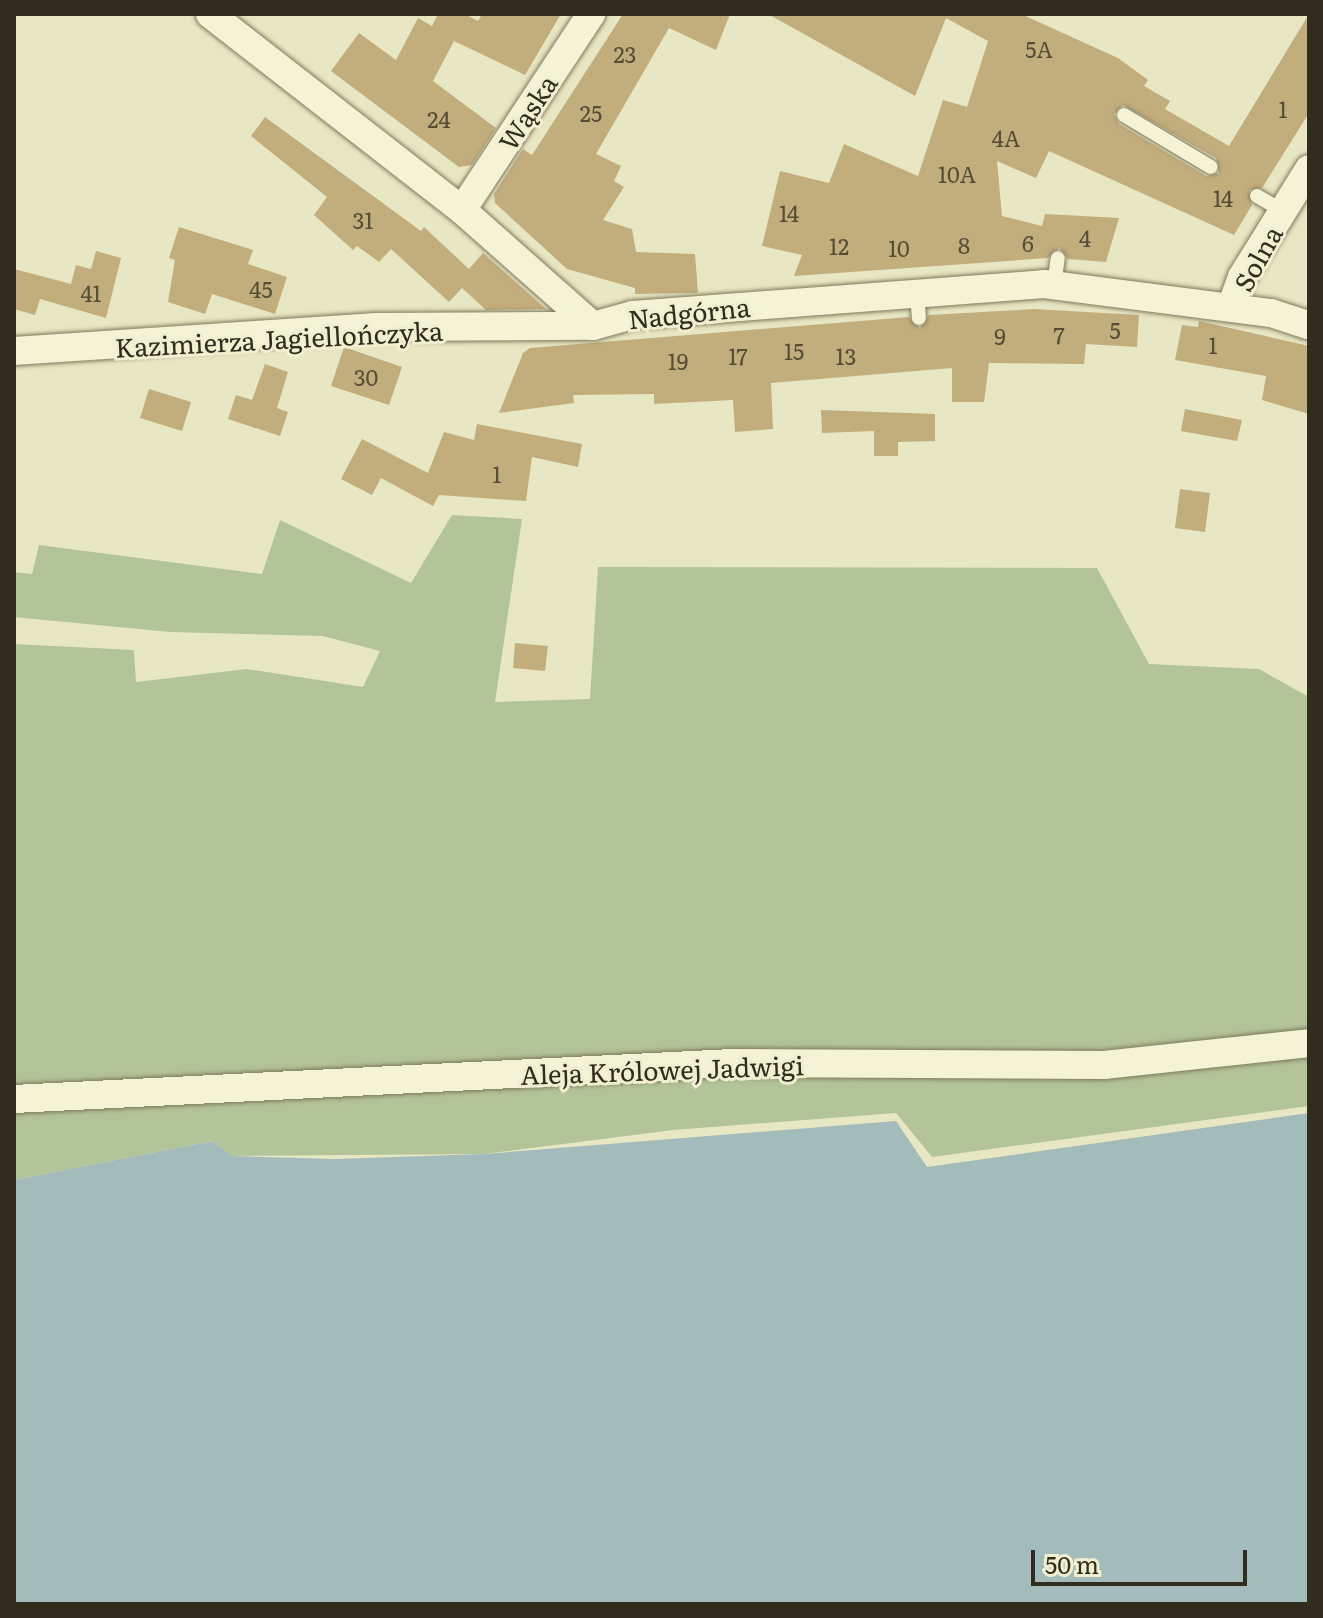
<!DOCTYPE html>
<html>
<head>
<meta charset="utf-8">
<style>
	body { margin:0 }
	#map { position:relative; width:1323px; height:1618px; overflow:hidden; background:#e8e7c3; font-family:Literata,serif }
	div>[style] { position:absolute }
	.green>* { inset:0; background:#b3c498 }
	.water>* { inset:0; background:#a4bbbb }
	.building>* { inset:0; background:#c2ad7d }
	.roads { filter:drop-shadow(0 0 2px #80795c) drop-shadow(0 0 2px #80795c) }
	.service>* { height:14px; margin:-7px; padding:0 7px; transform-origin:7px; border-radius:7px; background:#f4f3d5 }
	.minor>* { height:28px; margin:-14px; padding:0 14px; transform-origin:14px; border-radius:14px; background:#f4f3d5 }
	span { translate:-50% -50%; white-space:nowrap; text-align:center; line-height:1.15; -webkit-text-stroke:6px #f0f0d1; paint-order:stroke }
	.number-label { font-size:22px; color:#554d36 }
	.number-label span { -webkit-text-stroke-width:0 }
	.street-label { font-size:26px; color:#312d1e }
	.frame { position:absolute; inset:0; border:16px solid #312d1e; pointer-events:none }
	.scale { position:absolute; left:1031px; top:1550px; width:216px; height:36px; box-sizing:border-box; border:4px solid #312d1e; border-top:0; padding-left:10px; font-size:24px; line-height:28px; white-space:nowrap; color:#312d1e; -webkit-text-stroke:6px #f0f0d1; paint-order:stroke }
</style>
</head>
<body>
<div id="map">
	<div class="green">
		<div style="clip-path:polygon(452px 515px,522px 519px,495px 702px,590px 699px,598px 567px,1097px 568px,1149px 664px,1259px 669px,1309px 697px,1309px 1106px,932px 1157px,896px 1113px,673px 1130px,484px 1154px,232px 1156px,212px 1141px,14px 1180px,14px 644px,134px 650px,136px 682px,247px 669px,363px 687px,380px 651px,323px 636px,170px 632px,14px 617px,14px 572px,32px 574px,39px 545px,262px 574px,280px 520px,411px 583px)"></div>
	</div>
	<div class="water">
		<div style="clip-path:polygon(1309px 1113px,1309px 1604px,14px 1604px,14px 1180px,212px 1141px,232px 1156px,336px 1159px,484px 1154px,896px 1121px,927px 1167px)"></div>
	</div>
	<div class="building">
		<div style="clip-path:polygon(438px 14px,465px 14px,478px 21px,482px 14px,561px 14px,525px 75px,454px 41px,433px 81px,496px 128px,472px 165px,459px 167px,331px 71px,359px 33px,396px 60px,418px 18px,432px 26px)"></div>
		<div style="clip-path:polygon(623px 14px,730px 14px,716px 50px,669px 28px,596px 154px,621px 166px,614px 181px,624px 187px,603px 220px,632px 229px,636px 252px,695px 254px,698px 293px,635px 294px,635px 288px,567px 269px,495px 203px,494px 194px,523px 149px,532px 155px)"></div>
		<div style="clip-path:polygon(evenodd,768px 14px,1021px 14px,1118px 58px,1148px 80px,1144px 86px,1170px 101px,1165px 109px,1229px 146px,1309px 14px,1309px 113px,1262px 188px,1249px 190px,1252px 205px,1234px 235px,1049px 151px,1036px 178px,997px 161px,1002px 216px,1042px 226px,1045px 214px,1119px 218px,1106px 262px,1068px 259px,1059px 248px,1048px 258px,794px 276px,802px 255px,762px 246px,780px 171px,829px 183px,844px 144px,918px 176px,943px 100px,967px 107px,988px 41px,946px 18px,915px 96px,768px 14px,1123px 105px,1216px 158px,1219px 173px,1206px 176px,1119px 124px,1114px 114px,1123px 105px)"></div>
		<div style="clip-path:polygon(265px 117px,421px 231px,424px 227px,469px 269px,483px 253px,546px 309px,486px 310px,462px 288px,449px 302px,391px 249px,379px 262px,357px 246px,353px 250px,314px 215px,327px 197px,251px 136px)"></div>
		<div style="clip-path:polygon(179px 227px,253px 250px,248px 264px,287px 277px,275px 314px,212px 294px,205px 314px,168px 302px,175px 260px,169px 258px)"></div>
		<div style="clip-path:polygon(96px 251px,121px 258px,106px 318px,40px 299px,35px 315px,14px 309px,14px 269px,71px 284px,76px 265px,91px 269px)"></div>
		<div style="clip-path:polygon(1034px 309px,1139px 315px,1137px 347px,1086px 344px,1084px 364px,989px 363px,984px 402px,952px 402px,952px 368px,771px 383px,773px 429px,735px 432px,733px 400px,654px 404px,654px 394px,573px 395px,574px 403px,499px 413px,523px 353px,530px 348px,909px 317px,920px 328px,929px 315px)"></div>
		<div style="clip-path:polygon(1199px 321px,1309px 346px,1309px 414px,1262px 400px,1266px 376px,1175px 360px,1182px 325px,1198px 327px)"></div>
		<div style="clip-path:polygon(344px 347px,402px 367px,389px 405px,331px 386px)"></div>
		<div style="clip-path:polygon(265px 364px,288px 372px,277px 408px,288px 412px,280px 436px,228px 419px,236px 395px,252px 400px)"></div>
		<div style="clip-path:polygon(149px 389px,191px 402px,182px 431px,140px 418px)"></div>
		<div style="clip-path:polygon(1185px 409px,1242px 420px,1237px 441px,1181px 431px)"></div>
		<div style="clip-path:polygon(821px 410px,935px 414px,935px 441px,898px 442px,898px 456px,874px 456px,874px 431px,822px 433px)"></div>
		<div style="clip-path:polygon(477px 424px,582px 444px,578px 467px,532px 457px,526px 501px,439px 495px,433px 506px,381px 478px,372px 495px,341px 479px,362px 439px,428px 473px,444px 432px,474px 440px)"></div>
		<div style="clip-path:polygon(1180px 489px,1210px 493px,1205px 532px,1175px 528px)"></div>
		<div style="clip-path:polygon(515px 643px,548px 646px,545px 671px,513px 668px)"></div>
	</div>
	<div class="roads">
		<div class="service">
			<div style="left:1124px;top:115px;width:101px;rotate:30.9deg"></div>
			<div style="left:1257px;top:196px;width:30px;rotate:30deg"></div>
			<div style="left:1054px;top:285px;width:27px;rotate:-82deg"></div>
			<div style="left:917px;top:291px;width:27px;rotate:86deg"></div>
		</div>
		<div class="minor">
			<div style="left:210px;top:14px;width:319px;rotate:37.9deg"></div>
			<div style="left:462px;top:210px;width:175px;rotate:41.5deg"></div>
			<div style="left:462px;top:210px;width:235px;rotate:-56.6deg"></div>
			<div style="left:1231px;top:307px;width:32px;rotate:-70deg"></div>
			<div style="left:1242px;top:277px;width:127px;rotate:-58.2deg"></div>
			<div style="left:14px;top:351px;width:363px;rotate:-3.8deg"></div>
			<div style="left:376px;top:327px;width:217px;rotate:-0.3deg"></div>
			<div style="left:593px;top:326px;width:41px;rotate:-15.4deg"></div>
			<div style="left:633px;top:315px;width:412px;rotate:-4.3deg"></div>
			<div style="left:1044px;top:284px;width:229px;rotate:7.3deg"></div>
			<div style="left:1271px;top:313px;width:40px;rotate:18deg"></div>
			<div style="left:14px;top:1099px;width:719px;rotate:-2.87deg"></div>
			<div style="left:732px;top:1063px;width:372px;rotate:0.3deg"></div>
			<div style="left:1104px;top:1065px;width:206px;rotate:-6.1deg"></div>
		</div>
	</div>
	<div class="number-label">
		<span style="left:1039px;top:49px">5A</span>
		<span style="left:625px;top:54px">23</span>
		<span style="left:1283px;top:109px">1</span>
		<span style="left:591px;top:113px">25</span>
		<span style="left:439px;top:119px">24</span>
		<span style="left:1006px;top:138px">4A</span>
		<span style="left:957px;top:174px">10A</span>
		<span style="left:1223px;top:198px">14</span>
		<span style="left:789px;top:213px">14</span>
		<span style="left:363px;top:220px">31</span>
		<span style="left:1085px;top:238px">4</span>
		<span style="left:1028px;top:243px">6</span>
		<span style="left:964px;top:245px">8</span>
		<span style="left:839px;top:246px">12</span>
		<span style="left:899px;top:248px">10</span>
		<span style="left:261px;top:289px">45</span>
		<span style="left:91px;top:293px">41</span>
		<span style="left:1115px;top:330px">5</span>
		<span style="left:1059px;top:335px">7</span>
		<span style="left:1000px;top:336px">9</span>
		<span style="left:1213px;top:345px">1</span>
		<span style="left:794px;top:351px">15</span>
		<span style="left:738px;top:356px">17</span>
		<span style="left:846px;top:356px">13</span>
		<span style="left:678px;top:361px">19</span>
		<span style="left:366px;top:377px">30</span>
		<span style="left:497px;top:474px">1</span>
	</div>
	<div class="street-label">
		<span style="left:527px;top:112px;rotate:-57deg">Wąska</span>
		<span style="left:1257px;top:258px;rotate:-61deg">Solna</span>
		<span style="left:689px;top:312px;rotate:-6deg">Nadgórna</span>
		<span style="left:279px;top:338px;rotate:-3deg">Kazimierza Jagiellończyka</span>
		<span style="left:662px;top:1069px;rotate:-2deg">Aleja Królowej Jadwigi</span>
	</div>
	<div class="frame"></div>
	<div class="scale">50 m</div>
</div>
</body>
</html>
